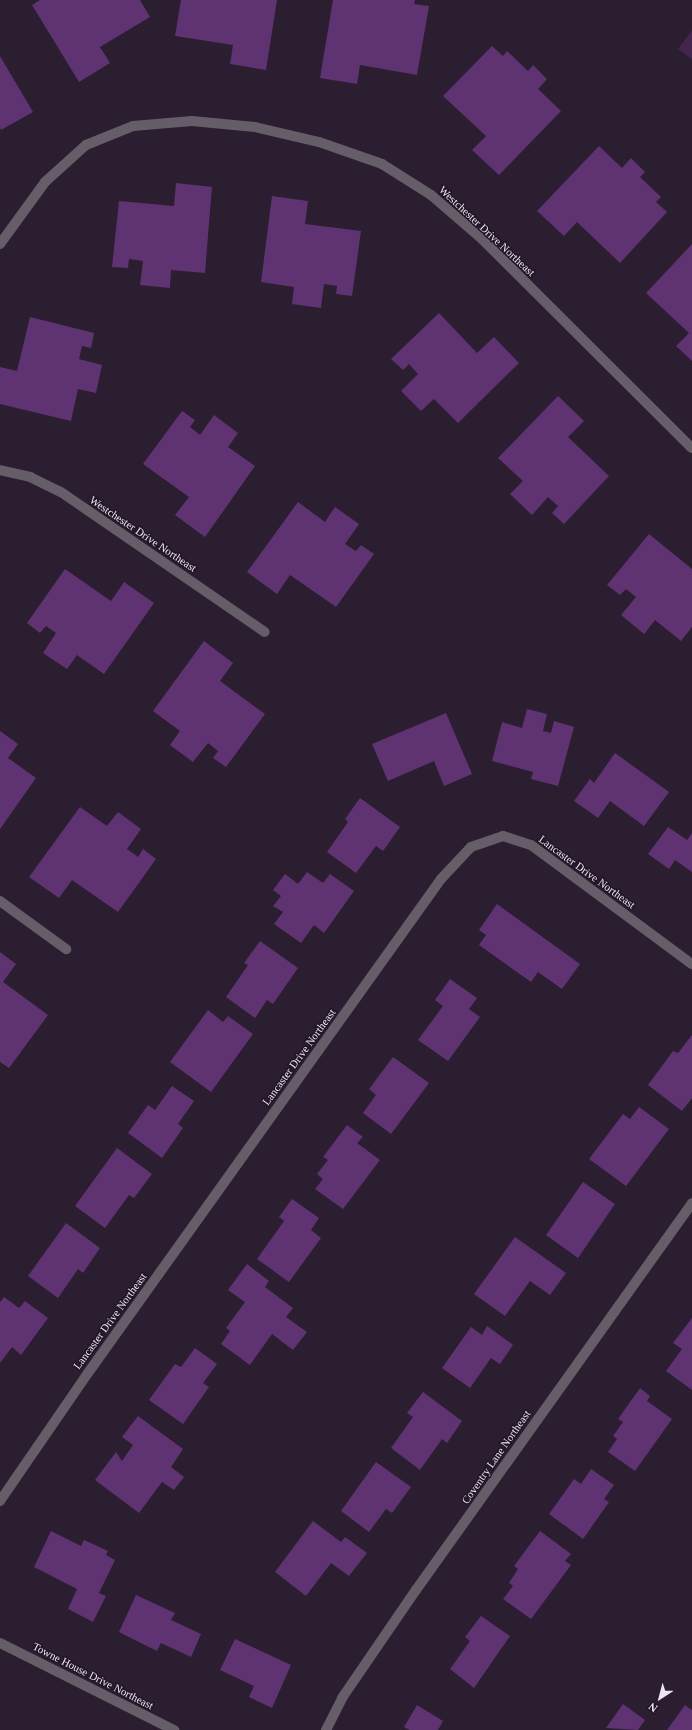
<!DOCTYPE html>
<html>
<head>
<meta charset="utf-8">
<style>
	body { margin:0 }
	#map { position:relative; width:692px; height:1730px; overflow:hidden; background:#2a1e30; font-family:Georgia,serif }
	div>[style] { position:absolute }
	.green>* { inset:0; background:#42264e }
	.building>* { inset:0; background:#5f3372 }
	.minor>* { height:10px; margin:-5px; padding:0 5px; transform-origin:5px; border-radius:5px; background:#655e68 }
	span { translate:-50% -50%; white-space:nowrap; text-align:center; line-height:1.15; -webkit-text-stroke:3px #211526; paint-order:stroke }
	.street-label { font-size:11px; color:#ede5f1 }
	.north { position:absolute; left:640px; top:1678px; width:40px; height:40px; -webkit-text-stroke:3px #211526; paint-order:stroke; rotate:216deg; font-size:11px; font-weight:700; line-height:16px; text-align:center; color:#ede5f1 }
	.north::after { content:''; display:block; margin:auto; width:14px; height:18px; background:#ede5f1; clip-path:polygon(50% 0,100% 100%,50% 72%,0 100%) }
</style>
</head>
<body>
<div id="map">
	<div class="green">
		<div style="clip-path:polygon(692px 30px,692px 59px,678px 49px)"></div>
	</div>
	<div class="building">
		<div style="clip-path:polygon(40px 0,140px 0,150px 17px,100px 47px,110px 63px,79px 82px,32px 5px)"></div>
		<div style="clip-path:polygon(181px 0,277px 0,266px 70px,230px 64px,233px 45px,175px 36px)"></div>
		<div style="clip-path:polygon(333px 0,415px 0,414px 4px,429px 6px,417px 75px,360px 65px,357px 84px,320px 78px)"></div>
		<div style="clip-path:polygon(492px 46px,503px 56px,507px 51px,528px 71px,533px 65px,547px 79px,538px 89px,561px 111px,499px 175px,472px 150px,486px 136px,443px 96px)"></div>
		<div style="clip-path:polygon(0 56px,33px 112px,1px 130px,0 128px)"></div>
		<div style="clip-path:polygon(599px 146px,622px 168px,631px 158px,645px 172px,640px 177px,661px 197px,656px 202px,667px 212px,620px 263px,577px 222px,564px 236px,537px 211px)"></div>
		<div style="clip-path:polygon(176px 183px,212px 187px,205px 273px,171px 270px,170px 288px,140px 285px,143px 261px,129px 259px,128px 268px,112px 267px,119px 201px,174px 206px)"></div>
		<div style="clip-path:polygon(272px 196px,308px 201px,305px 224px,361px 231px,352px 296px,336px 294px,337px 286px,324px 284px,321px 308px,292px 304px,294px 287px,261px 282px)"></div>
		<div style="clip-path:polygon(692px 244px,692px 361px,676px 346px,689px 333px,646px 293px)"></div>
		<div style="clip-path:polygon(439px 313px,477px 353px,494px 337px,519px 363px,458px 423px,434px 399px,421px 411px,401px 391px,418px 374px,409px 364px,403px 370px,391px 359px)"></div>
		<div style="clip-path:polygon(30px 317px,94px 333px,91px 348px,82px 346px,79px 359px,102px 365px,96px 393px,78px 389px,71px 421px,0 404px,0 367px,17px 371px)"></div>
		<div style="clip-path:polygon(558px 396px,584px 421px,568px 437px,609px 476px,564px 524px,552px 513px,558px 506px,548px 497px,532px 515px,510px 494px,523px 481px,498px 458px)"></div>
		<div style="clip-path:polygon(182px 411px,195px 420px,190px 427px,200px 435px,214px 415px,238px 433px,228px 447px,255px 466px,205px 537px,175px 515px,189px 497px,143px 464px)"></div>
		<div style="clip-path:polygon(298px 502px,325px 522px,335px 507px,359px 524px,345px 544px,356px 551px,361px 545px,374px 554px,336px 607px,290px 575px,277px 594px,247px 572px)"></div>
		<div style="clip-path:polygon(649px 534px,692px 569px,692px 627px,681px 641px,655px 620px,644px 634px,621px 615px,636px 597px,626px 589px,620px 595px,607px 585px)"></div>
		<div style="clip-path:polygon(65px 569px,111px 601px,124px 582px,154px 603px,104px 674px,77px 655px,67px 669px,43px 653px,56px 633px,46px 626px,40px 633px,27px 623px)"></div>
		<div style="clip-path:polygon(204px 641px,233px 663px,220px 681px,265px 714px,226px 767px,213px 758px,218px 751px,208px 743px,193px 762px,170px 745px,180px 731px,153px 711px)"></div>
		<div style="clip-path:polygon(527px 709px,547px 714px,543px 731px,551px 733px,554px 721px,574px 727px,558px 786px,531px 779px,533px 772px,492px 761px,502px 722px,522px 728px)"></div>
		<div style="clip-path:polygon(446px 713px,472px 774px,444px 786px,434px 761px,388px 781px,372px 744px)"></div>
		<div style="clip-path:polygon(0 731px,18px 744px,8px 758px,36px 778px,0 829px)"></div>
		<div style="clip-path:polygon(615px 753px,669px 792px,644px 826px,610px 801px,598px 818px,574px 801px,590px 779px,594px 783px)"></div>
		<div style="clip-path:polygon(360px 798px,400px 827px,383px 851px,376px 846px,356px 873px,327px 852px,348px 822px,345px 819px)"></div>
		<div style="clip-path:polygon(80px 807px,107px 826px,118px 812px,141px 829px,127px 849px,138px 857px,143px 849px,156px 859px,118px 912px,72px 880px,59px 898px,29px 877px)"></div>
		<div style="clip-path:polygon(668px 827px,687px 840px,692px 833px,692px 872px,675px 860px,669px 869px,648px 854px)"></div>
		<div style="clip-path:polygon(307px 872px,323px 883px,330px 874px,354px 891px,324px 933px,314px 925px,301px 943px,274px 924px,283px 912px,273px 906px,281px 896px,273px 890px,285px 874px,298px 884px)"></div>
		<div style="clip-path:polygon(497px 904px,580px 964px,562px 989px,538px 972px,531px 982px,479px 945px,486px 935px,479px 930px)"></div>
		<div style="clip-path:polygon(260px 941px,298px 968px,273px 1004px,267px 1000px,255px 1018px,226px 997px,248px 965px,244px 963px)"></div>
		<div style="clip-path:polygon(0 952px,16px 964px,3px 982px,48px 1015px,9px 1068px,0 1062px)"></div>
		<div style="clip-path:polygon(450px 979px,477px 998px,469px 1009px,480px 1017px,448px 1061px,418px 1040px,443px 1006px,435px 1000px)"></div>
		<div style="clip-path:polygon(208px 1010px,223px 1022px,228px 1016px,253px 1034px,211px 1092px,170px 1062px)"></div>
		<div style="clip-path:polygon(692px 1035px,692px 1098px,682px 1111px,648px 1085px,673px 1051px,678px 1053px)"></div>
		<div style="clip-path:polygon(393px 1057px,429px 1083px,391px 1134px,363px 1113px,376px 1095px,369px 1089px)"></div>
		<div style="clip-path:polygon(172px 1086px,194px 1101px,178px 1124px,183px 1128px,162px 1158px,128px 1133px,148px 1105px,155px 1110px)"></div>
		<div style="clip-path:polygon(639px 1107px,669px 1129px,626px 1186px,589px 1159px,623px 1114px,630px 1119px)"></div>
		<div style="clip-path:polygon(347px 1125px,363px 1137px,357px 1143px,380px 1160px,343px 1209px,315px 1189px,323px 1179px,317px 1174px,328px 1160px,323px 1157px)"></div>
		<div style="clip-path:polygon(117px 1148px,152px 1174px,134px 1198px,129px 1195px,105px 1228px,75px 1206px)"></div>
		<div style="clip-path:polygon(583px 1182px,615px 1204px,578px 1258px,546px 1235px)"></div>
		<div style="clip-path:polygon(292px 1199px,319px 1218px,311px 1230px,321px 1238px,289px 1282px,257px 1259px,284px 1221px,279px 1217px)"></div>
		<div style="clip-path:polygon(66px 1223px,100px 1248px,83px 1273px,78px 1269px,58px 1298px,28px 1276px)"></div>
		<div style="clip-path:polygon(515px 1237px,566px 1273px,550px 1295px,530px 1281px,505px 1316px,474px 1294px)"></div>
		<div style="clip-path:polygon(247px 1264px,269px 1281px,265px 1287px,293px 1308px,286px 1317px,307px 1332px,293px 1350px,272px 1334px,250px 1365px,221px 1344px,230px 1331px,226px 1328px,245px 1302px,228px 1290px)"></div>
		<div style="clip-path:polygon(4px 1297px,19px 1308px,25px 1301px,48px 1318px,21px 1355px,12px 1347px,0 1363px,0 1302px)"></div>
		<div style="clip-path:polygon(692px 1318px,692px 1390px,666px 1371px,682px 1349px,673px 1343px)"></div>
		<div style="clip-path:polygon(487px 1326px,513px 1345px,500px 1364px,491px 1358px,470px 1388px,442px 1368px,471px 1327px,482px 1335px)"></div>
		<div style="clip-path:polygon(195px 1348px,217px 1364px,203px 1383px,209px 1387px,183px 1424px,149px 1400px,175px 1364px,181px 1367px)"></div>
		<div style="clip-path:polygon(640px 1388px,650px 1396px,647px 1401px,672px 1419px,635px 1471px,608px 1452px,617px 1439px,613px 1436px,623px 1422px,618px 1419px)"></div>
		<div style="clip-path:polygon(423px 1392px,462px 1421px,447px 1443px,442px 1439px,420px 1470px,391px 1448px,413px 1417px,407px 1413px)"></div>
		<div style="clip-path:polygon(138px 1416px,183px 1449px,171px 1467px,184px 1477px,174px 1490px,162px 1482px,139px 1513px,95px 1480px,116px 1452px,122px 1461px,133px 1445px,122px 1437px)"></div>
		<div style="clip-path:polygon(376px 1462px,411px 1487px,392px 1513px,386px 1509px,369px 1532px,341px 1511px)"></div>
		<div style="clip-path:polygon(591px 1469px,614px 1485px,604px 1499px,609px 1502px,583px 1539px,549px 1514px,574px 1479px,581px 1484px)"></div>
		<div style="clip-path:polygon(313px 1521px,341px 1542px,345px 1537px,367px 1553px,349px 1576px,331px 1563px,306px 1596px,275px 1572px)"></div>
		<div style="clip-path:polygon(51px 1531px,81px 1546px,84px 1540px,108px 1551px,106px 1555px,115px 1560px,99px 1593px,106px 1596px,93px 1622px,68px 1609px,77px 1589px,34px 1567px)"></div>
		<div style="clip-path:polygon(540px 1531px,571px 1554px,565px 1561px,571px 1565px,531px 1619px,503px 1599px,513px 1586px,509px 1583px,518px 1569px,514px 1566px)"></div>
		<div style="clip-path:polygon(136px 1595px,175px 1613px,171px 1620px,201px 1634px,191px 1657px,161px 1643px,157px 1651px,119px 1632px)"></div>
		<div style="clip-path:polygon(481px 1616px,510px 1636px,474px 1688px,450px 1669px,470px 1641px,465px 1637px)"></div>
		<div style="clip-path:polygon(235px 1639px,291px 1665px,272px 1708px,249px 1697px,254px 1686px,220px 1670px)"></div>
		<div style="clip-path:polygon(623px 1704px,645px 1720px,638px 1730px,606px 1728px)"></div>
		<div style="clip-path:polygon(417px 1705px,443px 1721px,438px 1730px,410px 1730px,404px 1727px)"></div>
		<div style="clip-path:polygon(685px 1705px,692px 1710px,692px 1730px,667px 1730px)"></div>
	</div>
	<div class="minor">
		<div style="left:0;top:244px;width:77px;rotate:-54deg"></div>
		<div style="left:45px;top:182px;width:55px;rotate:-42.1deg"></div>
		<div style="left:86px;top:145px;width:51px;rotate:-22deg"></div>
		<div style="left:133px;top:126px;width:59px;rotate:-4.8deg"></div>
		<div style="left:192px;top:121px;width:63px;rotate:5.4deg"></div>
		<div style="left:255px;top:127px;width:66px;rotate:13.2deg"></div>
		<div style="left:319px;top:142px;width:67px;rotate:19.2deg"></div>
		<div style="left:382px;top:164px;width:58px;rotate:32.3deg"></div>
		<div style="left:431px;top:195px;width:67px;rotate:40.8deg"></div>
		<div style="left:482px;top:239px;width:296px;rotate:44.9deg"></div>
		<div style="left:0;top:470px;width:31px;rotate:13deg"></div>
		<div style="left:30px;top:477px;width:34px;rotate:26deg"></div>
		<div style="left:61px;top:492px;width:247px;rotate:34.5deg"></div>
		<div style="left:0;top:901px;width:82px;rotate:36deg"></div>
		<div style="left:0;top:1501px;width:155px;rotate:-55.5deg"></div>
		<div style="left:88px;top:1373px;width:607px;rotate:-54.45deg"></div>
		<div style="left:441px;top:879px;width:44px;rotate:-46.8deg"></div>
		<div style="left:471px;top:847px;width:34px;rotate:-19deg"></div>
		<div style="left:503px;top:836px;width:29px;rotate:18deg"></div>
		<div style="left:531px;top:845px;width:200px;rotate:36.5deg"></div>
		<div style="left:0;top:1643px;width:195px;rotate:26.6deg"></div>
		<div style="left:326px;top:1730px;width:36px;rotate:-63deg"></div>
		<div style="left:342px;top:1698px;width:131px;rotate:-55.6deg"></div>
		<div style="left:416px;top:1590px;width:475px;rotate:-54.5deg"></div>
	</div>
	<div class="street-label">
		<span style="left:487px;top:231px;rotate:43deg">Westchester Drive Northeast</span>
		<span style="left:143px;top:534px;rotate:34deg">Westchester Drive Northeast</span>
		<span style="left:587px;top:872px;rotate:36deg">Lancaster Drive Northeast</span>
		<span style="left:299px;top:1057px;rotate:-54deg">Lancaster Drive Northeast</span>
		<span style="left:110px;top:1321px;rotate:-54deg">Lancaster Drive Northeast</span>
		<span style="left:496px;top:1457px;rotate:-55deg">Coventry Lane Northeast</span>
		<span style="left:93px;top:1676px;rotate:27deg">Towne House Drive Northeast</span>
	</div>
	<div class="north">N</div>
</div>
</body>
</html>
